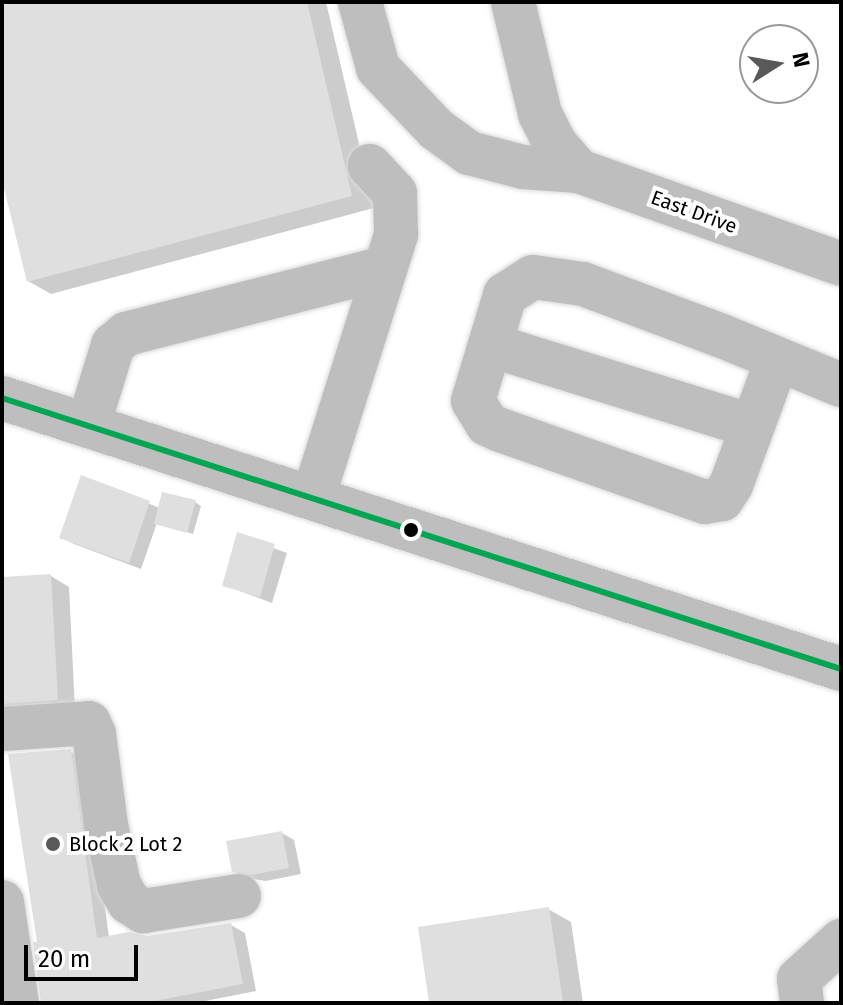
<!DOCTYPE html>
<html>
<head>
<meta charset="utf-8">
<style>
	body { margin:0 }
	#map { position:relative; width:843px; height:1005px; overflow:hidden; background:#fff; font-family:"Fira Sans",sans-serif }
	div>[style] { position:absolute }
	.shadow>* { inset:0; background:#0003 }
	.building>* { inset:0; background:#dfdfdf }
	.roads { filter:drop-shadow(0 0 2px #dbdbdb) drop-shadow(0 0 2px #dbdbdb) }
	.minor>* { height:44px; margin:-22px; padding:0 22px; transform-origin:22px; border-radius:22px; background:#bebebe }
	.major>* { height:44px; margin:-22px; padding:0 22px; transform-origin:22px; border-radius:22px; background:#bebebe }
	.bus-1>* { height:6px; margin:-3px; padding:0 3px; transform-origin:3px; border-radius:3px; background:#00a651 }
	.dots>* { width:22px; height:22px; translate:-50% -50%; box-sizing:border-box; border:4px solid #fff; border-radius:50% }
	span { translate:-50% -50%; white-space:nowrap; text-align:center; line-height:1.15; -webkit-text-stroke:8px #fff; paint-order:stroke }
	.street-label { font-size:20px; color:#000 }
	.poi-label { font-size:20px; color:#000 }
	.left { translate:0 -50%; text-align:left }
	.frame { position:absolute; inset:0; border:4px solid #000; pointer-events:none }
	.north { position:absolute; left:739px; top:24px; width:80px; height:80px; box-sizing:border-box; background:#fff; border:2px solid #999; border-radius:50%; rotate:79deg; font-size:22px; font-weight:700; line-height:32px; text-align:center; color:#000 }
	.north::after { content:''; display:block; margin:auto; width:28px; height:36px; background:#595959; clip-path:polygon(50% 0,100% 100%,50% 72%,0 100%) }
	.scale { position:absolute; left:24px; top:945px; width:114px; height:36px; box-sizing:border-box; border:4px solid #000; border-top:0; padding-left:10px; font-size:24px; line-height:28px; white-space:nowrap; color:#000; -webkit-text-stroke:6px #fff; paint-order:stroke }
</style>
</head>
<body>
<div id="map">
	<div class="shadow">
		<div style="clip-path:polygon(2px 2px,326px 2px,374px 208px,51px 294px,28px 281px,2px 172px)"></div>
		<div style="clip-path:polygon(83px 478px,160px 508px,195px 502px,201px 506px,193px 534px,157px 523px,141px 569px,74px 544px,62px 537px)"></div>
		<div style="clip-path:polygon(239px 535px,287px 553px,272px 603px,224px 585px)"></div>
		<div style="clip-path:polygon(51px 576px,69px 587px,75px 710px,15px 713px,2px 706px,2px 579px)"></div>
		<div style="clip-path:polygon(70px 751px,85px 760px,109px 937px,147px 938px,231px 925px,245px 933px,256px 991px,195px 1003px,44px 1003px,39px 943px)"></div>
		<div style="clip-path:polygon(282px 833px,294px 840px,301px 874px,266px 881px,246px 878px,233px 871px)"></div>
		<div style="clip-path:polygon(548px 909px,571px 922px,583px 1003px,431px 1003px)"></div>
	</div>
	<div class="building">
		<div style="clip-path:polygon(2px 2px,307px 2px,352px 196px,27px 282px,2px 180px)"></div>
		<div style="clip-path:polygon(81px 475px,150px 501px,129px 563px,59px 538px)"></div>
		<div style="clip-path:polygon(162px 492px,196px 500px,187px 533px,154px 524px)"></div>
		<div style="clip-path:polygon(237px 532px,275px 544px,260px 597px,222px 586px)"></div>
		<div style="clip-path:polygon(51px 574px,58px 700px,2px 704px,2px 577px)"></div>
		<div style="clip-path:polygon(71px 749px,97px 938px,129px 932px,147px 936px,231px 923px,243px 984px,144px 1003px,41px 1003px,33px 942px,37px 942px,8px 754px)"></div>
		<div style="clip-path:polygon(282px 831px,289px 868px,252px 875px,232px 872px,226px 841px)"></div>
		<div style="clip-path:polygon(549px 907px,563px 1003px,429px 1003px,418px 927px)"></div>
	</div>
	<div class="roads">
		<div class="minor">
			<div style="left:360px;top:2px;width:68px;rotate:74.7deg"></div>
			<div style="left:378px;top:68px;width:84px;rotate:46.4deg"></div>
			<div style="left:436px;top:129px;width:41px;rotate:36deg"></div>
			<div style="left:469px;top:153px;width:56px;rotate:14.5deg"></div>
			<div style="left:523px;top:167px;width:56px;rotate:4.1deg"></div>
			<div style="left:513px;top:2px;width:115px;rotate:76.4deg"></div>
			<div style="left:540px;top:114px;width:35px;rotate:63deg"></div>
			<div style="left:556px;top:145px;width:35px;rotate:49deg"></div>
			<div style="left:579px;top:171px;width:278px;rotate:19.5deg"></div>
			<div style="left:490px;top:345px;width:274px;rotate:17.2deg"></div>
			<div style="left:777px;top:360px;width:133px;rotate:110.2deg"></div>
			<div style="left:731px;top:485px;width:17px;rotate:123deg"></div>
			<div style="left:722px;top:499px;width:17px;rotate:170deg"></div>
			<div style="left:705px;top:502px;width:217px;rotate:-160.6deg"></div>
			<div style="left:500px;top:430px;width:14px;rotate:-155deg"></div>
			<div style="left:487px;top:424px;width:27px;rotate:-121deg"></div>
			<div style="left:473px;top:401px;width:111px;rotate:-73.2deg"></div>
			<div style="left:505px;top:295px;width:33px;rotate:-33deg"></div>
			<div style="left:533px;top:277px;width:50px;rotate:8deg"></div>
			<div style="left:583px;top:284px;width:148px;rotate:20.5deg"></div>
			<div style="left:722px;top:336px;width:129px;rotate:22.4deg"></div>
			<div style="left:88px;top:426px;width:85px;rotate:-72.8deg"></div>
			<div style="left:113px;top:345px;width:17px;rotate:-40deg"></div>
			<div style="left:126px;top:334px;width:267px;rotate:-14.3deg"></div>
			<div style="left:313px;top:498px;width:277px;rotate:-72.5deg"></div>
			<div style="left:396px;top:234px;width:41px;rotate:-91.4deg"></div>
			<div style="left:395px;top:193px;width:37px;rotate:-133deg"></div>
			<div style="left:2px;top:729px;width:87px;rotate:-3.9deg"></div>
			<div style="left:89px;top:723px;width:12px;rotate:66deg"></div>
			<div style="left:94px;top:734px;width:92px;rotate:82.5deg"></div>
			<div style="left:106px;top:825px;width:61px;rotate:77.8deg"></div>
			<div style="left:119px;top:885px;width:20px;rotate:60deg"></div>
			<div style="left:129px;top:902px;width:17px;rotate:33deg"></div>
			<div style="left:143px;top:911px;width:97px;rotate:-8.9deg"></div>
			<div style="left:2px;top:902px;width:102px;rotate:81.6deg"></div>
			<div style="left:802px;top:1003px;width:24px;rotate:-97deg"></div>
			<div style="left:799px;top:979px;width:57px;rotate:-42.1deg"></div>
		</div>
		<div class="major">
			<div style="left:2px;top:398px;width:882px;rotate:17.9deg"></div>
		</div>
	</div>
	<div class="bus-1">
		<div style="left:2px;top:398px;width:882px;rotate:17.9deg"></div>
	</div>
	<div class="dots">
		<div style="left:411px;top:530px;background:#000"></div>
		<div style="left:53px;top:844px;background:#595959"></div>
	</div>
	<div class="street-label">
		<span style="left:694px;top:212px;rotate:20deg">East Drive</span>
	</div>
	<div class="poi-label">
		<span class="left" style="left:69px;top:844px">Block 2 Lot 2</span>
	</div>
	<div class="frame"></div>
	<div class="north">N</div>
	<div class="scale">20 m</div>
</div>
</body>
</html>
